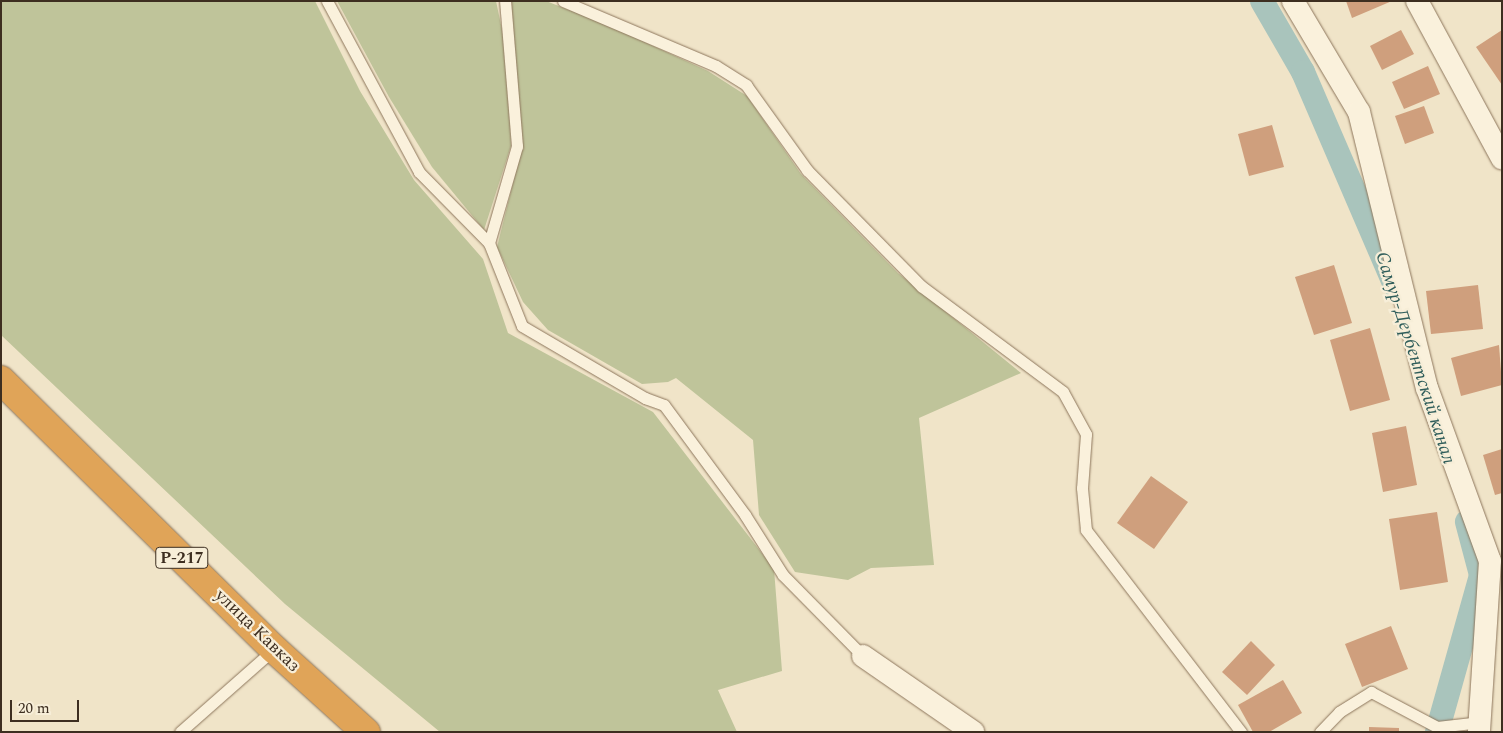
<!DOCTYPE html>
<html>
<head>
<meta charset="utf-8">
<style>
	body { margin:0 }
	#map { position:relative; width:1503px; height:733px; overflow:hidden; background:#f0e4c8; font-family:Spectral,serif }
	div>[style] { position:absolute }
	.cemetery>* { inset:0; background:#bfc49a }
	.canal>* { height:24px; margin:-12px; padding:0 12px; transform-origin:12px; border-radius:12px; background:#a9c4bc }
	.building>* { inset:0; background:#cf9f7d }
	.roads { filter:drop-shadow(0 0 1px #8d765c) drop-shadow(0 0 1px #8d765c) }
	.lane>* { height:11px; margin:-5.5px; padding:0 5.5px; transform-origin:5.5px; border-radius:5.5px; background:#faf1dc }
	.street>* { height:22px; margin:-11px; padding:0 11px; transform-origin:11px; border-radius:11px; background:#faf1dc }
	.highway>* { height:28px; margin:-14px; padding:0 14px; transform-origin:14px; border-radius:14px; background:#e0a458 }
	span { translate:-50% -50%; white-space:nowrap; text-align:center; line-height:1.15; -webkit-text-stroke:4.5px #f7eed8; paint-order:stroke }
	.shield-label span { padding:1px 4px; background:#f7eed8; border:1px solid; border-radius:4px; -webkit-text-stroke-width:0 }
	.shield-label { font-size:16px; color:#3d2e20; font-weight:700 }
	.street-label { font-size:18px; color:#3d2e20 }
	.water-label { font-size:19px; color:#2f5d5a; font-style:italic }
	.frame { position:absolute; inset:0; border:2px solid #3d2e20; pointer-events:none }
	.scale { position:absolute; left:10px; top:700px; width:69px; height:22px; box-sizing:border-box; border:2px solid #3d2e20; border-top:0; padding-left:6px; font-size:15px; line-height:18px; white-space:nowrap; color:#3d2e20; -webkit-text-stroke:4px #f7eed8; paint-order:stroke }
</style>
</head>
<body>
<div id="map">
	<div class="cemetery">
		<div style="clip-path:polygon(1px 1px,315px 1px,360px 91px,414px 180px,483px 259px,508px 333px,653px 412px,774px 569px,782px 671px,718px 690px,737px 732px,440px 732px,285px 604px,1px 335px)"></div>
		<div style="clip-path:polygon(337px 1px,496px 1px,507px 53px,511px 146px,484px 230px,432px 167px,389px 97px)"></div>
		<div style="clip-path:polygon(510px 1px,546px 1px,605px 24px,708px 71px,747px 96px,801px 174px,898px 273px,1021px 373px,919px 418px,934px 565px,871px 568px,848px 580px,795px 572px,759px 515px,753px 440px,676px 378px,668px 382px,642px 384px,548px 330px,523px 302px,497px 247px,522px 147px)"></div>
	</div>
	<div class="canal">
		<div style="left:1262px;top:1px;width:82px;rotate:60deg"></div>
		<div style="left:1303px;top:72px;width:233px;rotate:66.7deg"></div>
		<div style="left:1437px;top:732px;width:163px;rotate:-74.3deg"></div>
		<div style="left:1481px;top:575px;width:55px;rotate:-104.8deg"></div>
	</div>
	<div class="building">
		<div style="clip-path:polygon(1346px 1px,1392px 1px,1352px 18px)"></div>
		<div style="clip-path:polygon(1401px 30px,1414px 54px,1382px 70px,1370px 46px)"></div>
		<div style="clip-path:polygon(1502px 30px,1502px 85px,1476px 47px)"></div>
		<div style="clip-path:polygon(1428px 66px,1440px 94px,1404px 109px,1392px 82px)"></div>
		<div style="clip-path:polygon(1424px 106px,1434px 133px,1405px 144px,1395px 116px)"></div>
		<div style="clip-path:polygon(1272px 125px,1284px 167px,1249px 176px,1238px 134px)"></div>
		<div style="clip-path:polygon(1334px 265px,1352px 323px,1314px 335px,1295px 277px)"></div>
		<div style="clip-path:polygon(1478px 285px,1483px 329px,1431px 334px,1426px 291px)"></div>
		<div style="clip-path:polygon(1370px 328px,1390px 400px,1350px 411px,1330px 340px)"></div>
		<div style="clip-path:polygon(1499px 345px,1502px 385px,1461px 396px,1451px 358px)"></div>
		<div style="clip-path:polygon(1406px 426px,1417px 485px,1383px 492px,1372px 433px)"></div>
		<div style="clip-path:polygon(1502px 449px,1502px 493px,1495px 495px,1483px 455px)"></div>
		<div style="clip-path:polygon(1151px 476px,1188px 502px,1154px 549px,1117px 523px)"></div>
		<div style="clip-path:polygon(1437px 512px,1448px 582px,1400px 590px,1389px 519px)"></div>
		<div style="clip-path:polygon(1391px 626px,1408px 669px,1362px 687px,1345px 644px)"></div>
		<div style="clip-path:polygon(1251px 641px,1275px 665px,1247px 695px,1222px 672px)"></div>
		<div style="clip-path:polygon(1283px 680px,1302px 713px,1269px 732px,1253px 732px,1238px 705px)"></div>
		<div style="clip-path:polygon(1369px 727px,1399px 728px,1399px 732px,1369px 732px)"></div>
	</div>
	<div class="roads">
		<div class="lane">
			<div style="left:327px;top:1px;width:194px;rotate:61.7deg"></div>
			<div style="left:419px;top:172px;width:100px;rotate:45.4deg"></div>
			<div style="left:489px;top:243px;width:89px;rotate:68.3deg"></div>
			<div style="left:522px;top:326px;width:143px;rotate:30.3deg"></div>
			<div style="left:645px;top:398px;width:20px;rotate:20deg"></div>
			<div style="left:664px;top:405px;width:137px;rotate:53.6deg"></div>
			<div style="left:745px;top:515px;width:71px;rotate:57.7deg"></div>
			<div style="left:783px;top:575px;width:114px;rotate:45.4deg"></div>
			<div style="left:563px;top:1px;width:166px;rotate:23deg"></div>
			<div style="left:716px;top:66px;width:36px;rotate:32deg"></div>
			<div style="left:746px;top:85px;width:105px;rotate:54.3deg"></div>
			<div style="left:807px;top:170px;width:163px;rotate:45.5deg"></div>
			<div style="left:921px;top:286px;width:177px;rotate:36.7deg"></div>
			<div style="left:1063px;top:392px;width:48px;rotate:61.3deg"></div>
			<div style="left:1086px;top:434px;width:54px;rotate:94.2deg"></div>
			<div style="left:1082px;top:488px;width:42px;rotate:84.6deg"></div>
			<div style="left:1086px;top:530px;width:255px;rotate:52.5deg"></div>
			<div style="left:489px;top:243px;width:101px;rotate:-73.9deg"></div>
			<div style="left:517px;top:146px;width:145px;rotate:-94.7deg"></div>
			<div style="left:180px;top:732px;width:125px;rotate:-41.4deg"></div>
			<div style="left:1320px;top:732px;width:28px;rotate:-46deg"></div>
			<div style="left:1339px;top:712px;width:38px;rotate:-32deg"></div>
			<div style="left:1371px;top:692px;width:75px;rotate:27.9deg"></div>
			<div style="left:1437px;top:727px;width:44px;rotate:-6.5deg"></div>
		</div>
		<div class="street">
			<div style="left:1293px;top:1px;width:129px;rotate:59.3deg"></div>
			<div style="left:1359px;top:112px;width:284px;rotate:76.2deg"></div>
			<div style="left:1427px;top:388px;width:184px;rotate:70deg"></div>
			<div style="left:1490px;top:561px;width:171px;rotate:93.7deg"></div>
			<div style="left:1417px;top:1px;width:179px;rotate:61.6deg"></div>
			<div style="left:863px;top:656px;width:134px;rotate:34.6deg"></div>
		</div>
		<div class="highway">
			<div style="left:1px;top:380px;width:383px;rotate:44.6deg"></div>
			<div style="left:274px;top:649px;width:124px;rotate:42.1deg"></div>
		</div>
	</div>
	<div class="shield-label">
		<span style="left:182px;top:558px">Р-217</span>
	</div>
	<div class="street-label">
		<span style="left:257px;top:631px;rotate:44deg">улица Кавказ</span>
	</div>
	<div class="water-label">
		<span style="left:1415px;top:358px;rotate:72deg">Самур-Дербентский канал</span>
	</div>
	<div class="frame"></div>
	<div class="scale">20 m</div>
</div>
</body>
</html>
